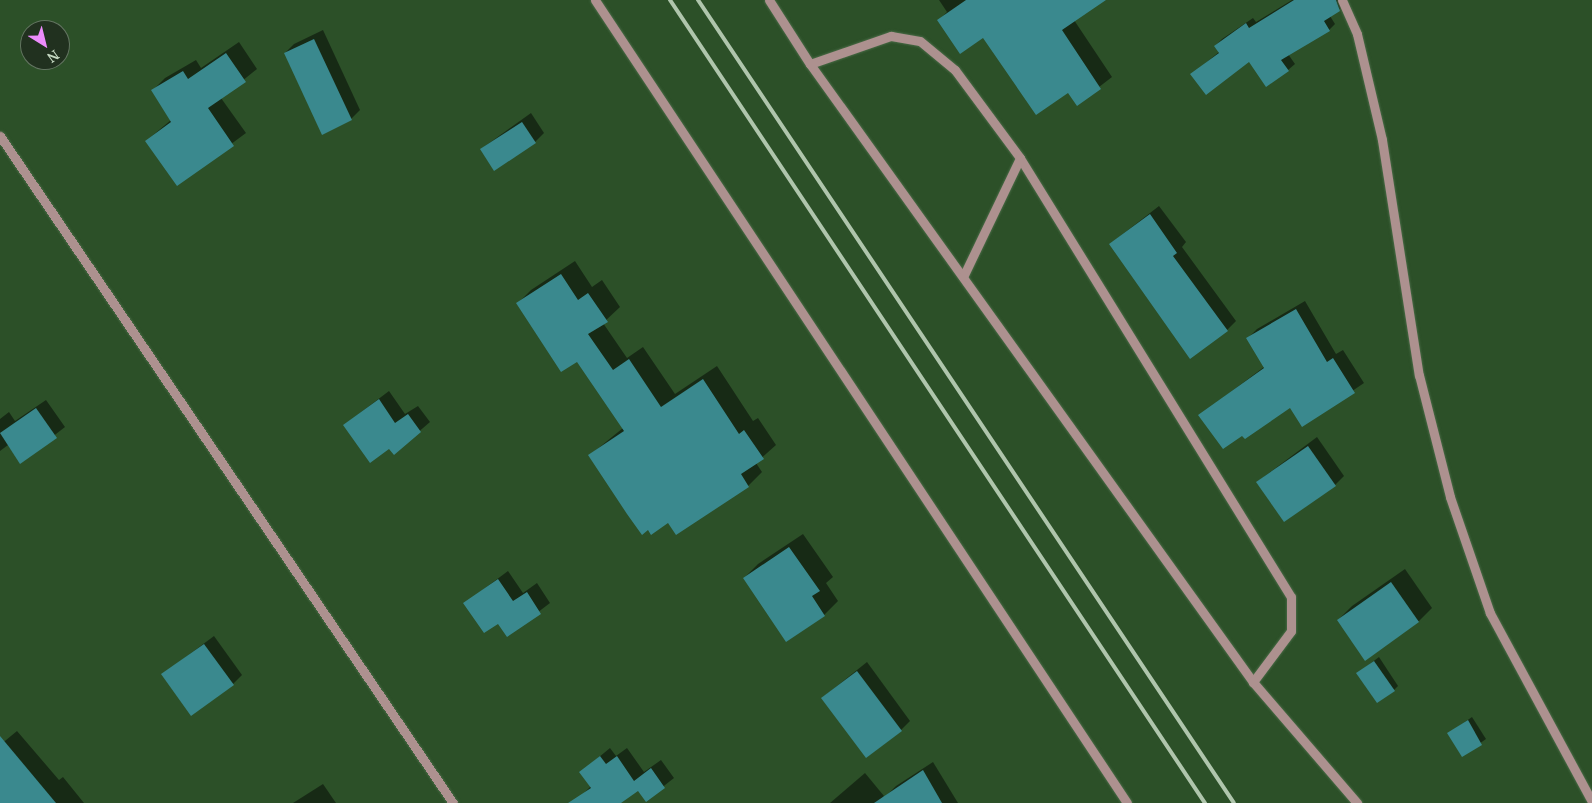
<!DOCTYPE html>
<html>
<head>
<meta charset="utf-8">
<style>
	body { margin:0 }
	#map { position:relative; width:1592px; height:803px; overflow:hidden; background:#2c5028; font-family:"PT Serif",serif }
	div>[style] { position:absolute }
	.shadow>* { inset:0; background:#0007 }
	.building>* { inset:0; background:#3a898e }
	.roads { filter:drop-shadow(0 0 1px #4a6b47) drop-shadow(0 0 1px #4a6b47) }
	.minor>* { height:9px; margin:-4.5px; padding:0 4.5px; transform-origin:4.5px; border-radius:4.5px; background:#ad918f }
	.rail>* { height:4px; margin:-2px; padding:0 2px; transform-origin:2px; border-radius:2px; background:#afc5ac }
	span { translate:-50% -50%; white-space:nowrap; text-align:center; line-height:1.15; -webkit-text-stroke:5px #21311f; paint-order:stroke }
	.north { position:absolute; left:20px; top:20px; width:50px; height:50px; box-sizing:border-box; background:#21311f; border:1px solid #627460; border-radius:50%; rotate:144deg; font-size:14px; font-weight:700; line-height:20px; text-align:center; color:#c4d8c1 }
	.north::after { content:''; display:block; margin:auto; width:18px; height:22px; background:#ec8cfb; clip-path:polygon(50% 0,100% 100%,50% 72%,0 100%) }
</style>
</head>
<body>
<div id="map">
	<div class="shadow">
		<div style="clip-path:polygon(939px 0,1100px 0,1074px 20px,1112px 77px,1077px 104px,1068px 91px,983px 36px,939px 20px,947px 12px)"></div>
		<div style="clip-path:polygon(1292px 0,1344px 0,1346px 4px,1330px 16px,1335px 24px,1329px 30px,1288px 54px,1295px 64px,1288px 70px,1249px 60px,1192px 74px,1219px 52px,1215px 46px,1222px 39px,1253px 18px,1256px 22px)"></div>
		<div style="clip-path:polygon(323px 30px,360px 110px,351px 119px,285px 53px,294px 44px)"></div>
		<div style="clip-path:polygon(239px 42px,257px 69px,221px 98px,246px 133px,177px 184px,146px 141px,171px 120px,153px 90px,165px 78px,196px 60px,201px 68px)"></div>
		<div style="clip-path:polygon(531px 113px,544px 133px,535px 142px,481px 149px)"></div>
		<div style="clip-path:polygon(1159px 206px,1186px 242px,1182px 247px,1236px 321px,1227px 330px,1110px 244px)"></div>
		<div style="clip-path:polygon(575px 261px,592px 287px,602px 280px,620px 307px,603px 323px,627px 358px,643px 347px,675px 394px,717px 366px,753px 421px,758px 418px,776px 445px,756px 463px,762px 472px,748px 486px,677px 533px,668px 521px,590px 455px,623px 428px,577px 360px,517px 304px,531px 290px)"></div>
		<div style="clip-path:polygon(1305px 301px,1336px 354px,1343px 350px,1364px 383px,1302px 425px,1290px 406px,1200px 415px,1264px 367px,1248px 338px,1257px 329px)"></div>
		<div style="clip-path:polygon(389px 391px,405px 414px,418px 406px,430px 422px,394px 453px,390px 447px,344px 425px)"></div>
		<div style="clip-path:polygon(46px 400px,65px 427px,20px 462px,8px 445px,0 451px,0 419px,9px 412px,15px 421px)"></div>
		<div style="clip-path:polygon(1317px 437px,1344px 476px,1335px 485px,1257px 482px)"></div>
		<div style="clip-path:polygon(803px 534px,833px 577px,826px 583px,838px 601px,824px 615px,744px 578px,758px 564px)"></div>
		<div style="clip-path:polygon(1405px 569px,1432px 608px,1419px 621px,1338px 620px,1352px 606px)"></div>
		<div style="clip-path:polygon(508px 571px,523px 593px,537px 583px,550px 603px,508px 635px,498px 622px,465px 603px)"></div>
		<div style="clip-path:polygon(214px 636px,242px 675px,233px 684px,163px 674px)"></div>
		<div style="clip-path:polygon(1379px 657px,1398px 686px,1394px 690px,1358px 673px)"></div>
		<div style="clip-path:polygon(867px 662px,910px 721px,901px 730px,822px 698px)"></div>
		<div style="clip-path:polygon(1472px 717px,1486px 739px,1462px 756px,1449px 733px)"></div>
		<div style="clip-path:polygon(17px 731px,59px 780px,63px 777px,84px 803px,0 803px,0 745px)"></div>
		<div style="clip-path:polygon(610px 748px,616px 756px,627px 748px,644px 772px,661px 760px,674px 778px,646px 800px,638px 789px,616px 803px,588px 803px,582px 795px,591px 786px,581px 772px)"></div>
		<div style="clip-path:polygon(933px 762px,958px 803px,891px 803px,886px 796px,896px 786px)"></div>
		<div style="clip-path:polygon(865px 773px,884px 796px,877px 803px,830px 803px)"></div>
		<div style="clip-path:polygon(323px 784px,336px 803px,293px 803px)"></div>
	</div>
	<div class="building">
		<div style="clip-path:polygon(966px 0,1106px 0,1062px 30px,1101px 89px,1077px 106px,1068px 93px,1036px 115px,983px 38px,960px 54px,937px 20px)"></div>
		<div style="clip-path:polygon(1294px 0,1336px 0,1340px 11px,1324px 21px,1330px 31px,1281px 60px,1289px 71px,1266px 87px,1249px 62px,1206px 95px,1190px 74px,1219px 53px,1214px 46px,1246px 23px,1249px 28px)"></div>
		<div style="clip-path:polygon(314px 39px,352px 120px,322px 135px,284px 53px)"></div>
		<div style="clip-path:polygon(226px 53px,246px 82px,208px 108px,234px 146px,177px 186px,145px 141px,171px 122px,151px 90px,183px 71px,188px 79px)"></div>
		<div style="clip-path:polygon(522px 122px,536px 143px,494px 171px,480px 149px)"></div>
		<div style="clip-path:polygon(1150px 214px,1177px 253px,1173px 256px,1228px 331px,1190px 359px,1109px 244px)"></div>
		<div style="clip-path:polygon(561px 274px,578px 300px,588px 293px,608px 322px,588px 334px,613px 370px,629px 359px,661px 407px,703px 379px,739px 434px,744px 430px,764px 459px,741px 474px,749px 487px,676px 535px,668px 523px,651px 535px,648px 530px,642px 535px,627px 514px,588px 455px,624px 431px,577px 362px,561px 372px,516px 303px)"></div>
		<div style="clip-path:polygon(1296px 309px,1327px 362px,1333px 358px,1355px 393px,1302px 427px,1290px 408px,1245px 439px,1242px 436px,1223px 449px,1198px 415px,1264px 368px,1246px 338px)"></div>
		<div style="clip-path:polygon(379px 399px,395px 423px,408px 414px,421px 432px,394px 455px,389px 449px,370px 463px,343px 425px)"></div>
		<div style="clip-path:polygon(36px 408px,57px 438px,20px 464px,0 433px)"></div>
		<div style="clip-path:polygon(1308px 446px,1336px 486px,1284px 522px,1256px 482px)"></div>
		<div style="clip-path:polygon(789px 547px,820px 591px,812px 596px,825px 616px,786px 642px,743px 578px)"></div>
		<div style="clip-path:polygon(498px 579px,513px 601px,527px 592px,541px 614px,507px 637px,498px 624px,484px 633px,463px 603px)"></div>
		<div style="clip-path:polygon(1391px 582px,1419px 622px,1365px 661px,1337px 620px)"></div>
		<div style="clip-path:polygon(204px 644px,234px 685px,191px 716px,161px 674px)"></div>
		<div style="clip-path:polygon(1374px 661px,1395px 691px,1377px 703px,1356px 673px)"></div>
		<div style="clip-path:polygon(857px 671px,902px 731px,866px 758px,821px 698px)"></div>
		<div style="clip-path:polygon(1468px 720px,1482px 745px,1462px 757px,1447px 733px)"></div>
		<div style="clip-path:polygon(0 736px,56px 803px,0 803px)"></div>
		<div style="clip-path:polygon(600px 756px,606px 764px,617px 756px,634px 781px,651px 768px,665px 788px,646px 802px,638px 791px,621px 803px,568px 803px,591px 788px,579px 772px)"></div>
		<div style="clip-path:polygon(923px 770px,942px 803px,874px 803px)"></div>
	</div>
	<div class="roads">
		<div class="minor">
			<div style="left:595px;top:0;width:963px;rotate:56.47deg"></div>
			<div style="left:769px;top:0;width:76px;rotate:57.4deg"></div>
			<div style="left:810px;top:64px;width:760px;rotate:54.37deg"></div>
			<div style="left:1253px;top:682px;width:160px;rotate:49.3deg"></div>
			<div style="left:1342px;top:0;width:37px;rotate:66deg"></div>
			<div style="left:1357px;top:34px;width:109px;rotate:76.7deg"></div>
			<div style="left:1382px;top:140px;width:238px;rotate:81.1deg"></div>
			<div style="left:1419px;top:375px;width:126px;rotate:75.7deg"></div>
			<div style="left:1450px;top:497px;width:123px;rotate:71deg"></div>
			<div style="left:1490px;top:613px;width:215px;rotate:61.6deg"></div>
			<div style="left:810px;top:64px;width:86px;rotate:-19.1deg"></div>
			<div style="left:891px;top:36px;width:29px;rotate:10deg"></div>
			<div style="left:920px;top:41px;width:45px;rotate:39.6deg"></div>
			<div style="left:955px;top:70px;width:109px;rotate:53.5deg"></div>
			<div style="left:1020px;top:158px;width:516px;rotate:58.31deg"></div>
			<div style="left:1291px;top:597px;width:34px;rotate:90deg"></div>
			<div style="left:1291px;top:631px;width:64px;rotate:126.7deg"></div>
			<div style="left:0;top:136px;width:806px;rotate:55.82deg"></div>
			<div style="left:963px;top:277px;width:132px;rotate:-64.4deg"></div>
		</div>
	</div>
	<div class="rail">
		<div style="left:670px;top:0;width:965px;rotate:56.33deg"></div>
		<div style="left:698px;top:0;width:965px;rotate:56.28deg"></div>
	</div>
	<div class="north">N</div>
</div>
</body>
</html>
